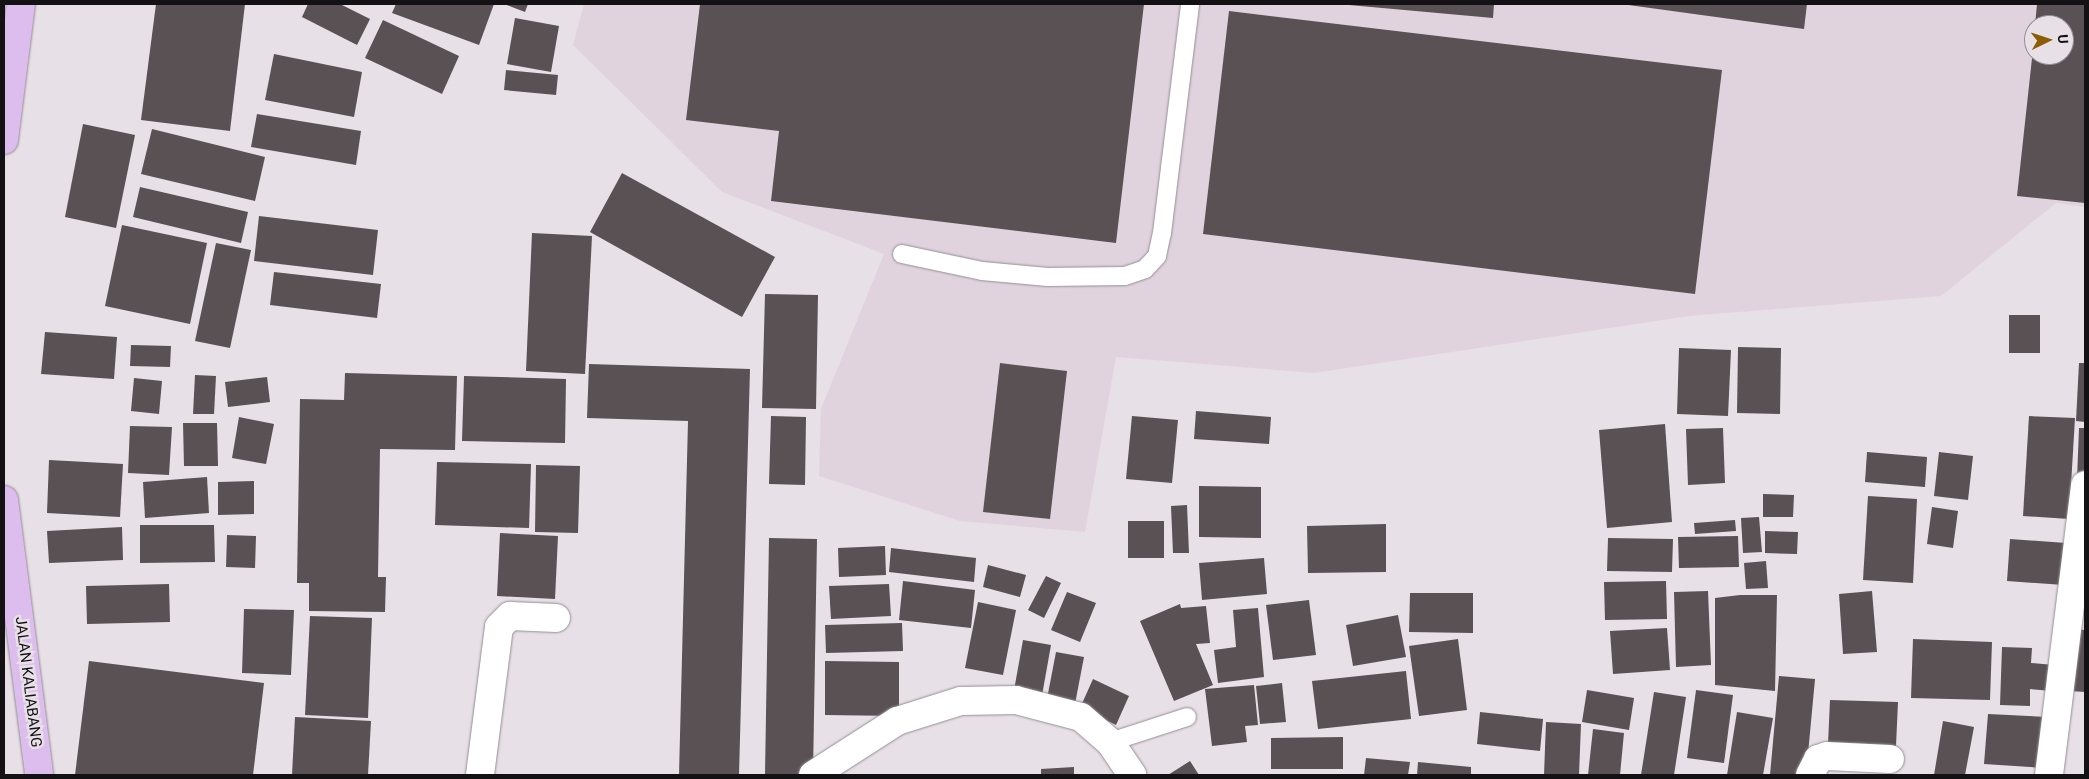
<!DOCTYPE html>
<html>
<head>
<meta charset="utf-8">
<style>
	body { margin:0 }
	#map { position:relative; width:2089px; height:779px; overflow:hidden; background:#e7e0e6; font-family:Roboto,sans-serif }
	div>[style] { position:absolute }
	.built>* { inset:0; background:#e1d3de }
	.building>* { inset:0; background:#595154 }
	.roads { filter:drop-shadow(0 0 1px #958e94) drop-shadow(0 0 1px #958e94) }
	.service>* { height:18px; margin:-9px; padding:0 9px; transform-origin:9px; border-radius:9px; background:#fff }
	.minor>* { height:28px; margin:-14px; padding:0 14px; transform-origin:14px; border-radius:14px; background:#fff }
	.tertiary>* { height:28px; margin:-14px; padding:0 14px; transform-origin:14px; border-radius:14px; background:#fff }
	.primary>* { height:28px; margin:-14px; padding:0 14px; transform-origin:14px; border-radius:14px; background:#dcbdee }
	span { translate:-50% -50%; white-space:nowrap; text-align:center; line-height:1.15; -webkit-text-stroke:5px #e7e0e6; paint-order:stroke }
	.street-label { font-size:15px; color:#131113 }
	.frame { position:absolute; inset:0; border:5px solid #131113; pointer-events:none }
	.north { position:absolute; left:2024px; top:15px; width:50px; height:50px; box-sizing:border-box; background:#e7e0e6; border:1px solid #928d92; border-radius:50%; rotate:86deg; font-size:14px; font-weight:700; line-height:20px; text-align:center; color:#131113 }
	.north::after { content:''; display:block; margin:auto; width:18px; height:22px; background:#8c5d04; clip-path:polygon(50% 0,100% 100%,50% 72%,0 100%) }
</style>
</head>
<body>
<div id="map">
	<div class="built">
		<div style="clip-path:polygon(evenodd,584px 4px,2085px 4px,2085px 207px,2056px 203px,1941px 296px,1689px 316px,1314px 373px,1116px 357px,1085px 532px,960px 521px,819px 476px,821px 409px,884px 254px,722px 192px,573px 45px,584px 4px,2034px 25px,2064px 25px,2064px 55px,2034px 55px,2034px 25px)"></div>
	</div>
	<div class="building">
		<div style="clip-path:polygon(156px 4px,245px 4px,230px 131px,141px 120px)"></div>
		<div style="clip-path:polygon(308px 4px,340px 4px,370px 19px,357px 45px,302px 17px)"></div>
		<div style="clip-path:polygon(396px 4px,494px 4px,479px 45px,392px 13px)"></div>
		<div style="clip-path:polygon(504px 4px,528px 4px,525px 12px)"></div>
		<div style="clip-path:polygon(700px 4px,1144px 4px,1116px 243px,771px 201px,779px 131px,686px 120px)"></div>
		<div style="clip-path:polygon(1338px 4px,1494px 4px,1493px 18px)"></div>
		<div style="clip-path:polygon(1621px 4px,1807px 4px,1804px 29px)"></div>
		<div style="clip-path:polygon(2037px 4px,2085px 4px,2085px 203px,2017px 196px,2033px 49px,2034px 55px,2064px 55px,2064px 25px,2035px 25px)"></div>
		<div style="clip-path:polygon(1229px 11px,1722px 70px,1695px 294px,1203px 234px)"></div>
		<div style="clip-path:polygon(515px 18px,559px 26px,551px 72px,507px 64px)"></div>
		<div style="clip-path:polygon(383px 20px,459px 56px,442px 94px,365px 58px)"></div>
		<div style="clip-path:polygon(274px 54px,362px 72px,354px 117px,265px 100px)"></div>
		<div style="clip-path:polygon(506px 70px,558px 75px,556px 95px,504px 90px)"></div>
		<div style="clip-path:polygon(257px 114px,361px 131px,356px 165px,251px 147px)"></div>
		<div style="clip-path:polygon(83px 124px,135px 135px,116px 228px,65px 217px)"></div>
		<div style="clip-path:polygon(152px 129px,265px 157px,255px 201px,141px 174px)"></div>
		<div style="clip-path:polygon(622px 173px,775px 257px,742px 317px,590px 232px)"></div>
		<div style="clip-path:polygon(140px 187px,248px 212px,241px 243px,133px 217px)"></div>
		<div style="clip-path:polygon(259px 216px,378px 230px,373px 275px,254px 261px)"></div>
		<div style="clip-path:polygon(122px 225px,207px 243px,190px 324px,105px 306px)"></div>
		<div style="clip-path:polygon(532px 233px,592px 236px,585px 374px,526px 371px)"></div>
		<div style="clip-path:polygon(216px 243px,251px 250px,230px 348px,195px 341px)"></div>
		<div style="clip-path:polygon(274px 272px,381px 284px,377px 318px,270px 305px)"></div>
		<div style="clip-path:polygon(765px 294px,818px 295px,816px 409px,762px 408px)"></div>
		<div style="clip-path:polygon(2009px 315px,2040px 315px,2040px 353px,2009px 353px)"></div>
		<div style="clip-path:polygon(45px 332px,117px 337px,114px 379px,41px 374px)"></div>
		<div style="clip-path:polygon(131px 345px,171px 346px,170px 367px,130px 366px)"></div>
		<div style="clip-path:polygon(1738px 347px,1781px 348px,1780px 414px,1737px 413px)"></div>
		<div style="clip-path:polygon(1679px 348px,1731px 350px,1728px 416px,1677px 414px)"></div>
		<div style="clip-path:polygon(1000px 363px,1067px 371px,1050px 519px,983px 512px)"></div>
		<div style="clip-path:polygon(2079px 363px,2085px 363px,2085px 422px,2076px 421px)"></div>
		<div style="clip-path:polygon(589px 364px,750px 369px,739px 775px,679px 775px,688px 421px,587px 418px)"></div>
		<div style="clip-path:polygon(345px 373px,457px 376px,455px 450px,380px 449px,378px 577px,386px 577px,385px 612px,309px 611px,309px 583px,297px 583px,300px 399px,344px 400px)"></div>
		<div style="clip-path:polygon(195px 375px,216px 376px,214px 414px,193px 414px)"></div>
		<div style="clip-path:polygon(464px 376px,566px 379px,565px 443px,462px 441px)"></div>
		<div style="clip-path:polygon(267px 377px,270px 402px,228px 407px,225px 382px)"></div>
		<div style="clip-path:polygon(134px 378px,162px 381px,159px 414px,131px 411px)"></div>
		<div style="clip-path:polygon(1196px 411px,1271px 417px,1269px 444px,1194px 439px)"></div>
		<div style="clip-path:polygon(771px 416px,806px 417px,805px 485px,769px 484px)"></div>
		<div style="clip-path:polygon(1132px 416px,1178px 420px,1172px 483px,1126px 479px)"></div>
		<div style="clip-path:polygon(2029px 416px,2075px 418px,2069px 519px,2023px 516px)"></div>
		<div style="clip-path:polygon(239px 417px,274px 424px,266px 464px,232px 458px)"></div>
		<div style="clip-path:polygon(183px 423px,217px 423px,218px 466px,184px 466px)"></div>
		<div style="clip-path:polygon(1665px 424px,1672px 522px,1607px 528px,1599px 430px)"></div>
		<div style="clip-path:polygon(130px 426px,172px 427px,169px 475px,128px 473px)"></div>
		<div style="clip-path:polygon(1723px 428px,1725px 483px,1688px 485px,1686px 429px)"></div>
		<div style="clip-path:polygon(2079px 428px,2085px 428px,2085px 479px,2077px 479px)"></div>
		<div style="clip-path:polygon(1867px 452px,1927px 457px,1925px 487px,1865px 482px)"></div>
		<div style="clip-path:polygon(1939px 452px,1973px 456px,1968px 500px,1934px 496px)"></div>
		<div style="clip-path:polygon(49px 460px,123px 464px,120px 517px,47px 513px)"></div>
		<div style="clip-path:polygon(437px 462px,531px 464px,529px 528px,435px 525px)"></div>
		<div style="clip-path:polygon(536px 465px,580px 466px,578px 533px,535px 532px)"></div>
		<div style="clip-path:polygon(207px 477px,209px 513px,145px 518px,143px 482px)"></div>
		<div style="clip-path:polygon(254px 481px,254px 514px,218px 515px,218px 482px)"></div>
		<div style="clip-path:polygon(1199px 486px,1261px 487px,1261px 538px,1199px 537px)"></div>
		<div style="clip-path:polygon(1763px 494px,1794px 495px,1793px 517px,1763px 517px)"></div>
		<div style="clip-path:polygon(1868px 496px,1917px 499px,1913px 583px,1863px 580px)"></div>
		<div style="clip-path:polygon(1187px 505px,1189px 553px,1173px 553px,1171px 506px)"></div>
		<div style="clip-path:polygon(1932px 507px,1958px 511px,1953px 548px,1927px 544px)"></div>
		<div style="clip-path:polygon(1759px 517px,1762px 552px,1743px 553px,1741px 518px)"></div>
		<div style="clip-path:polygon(1735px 520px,1736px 531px,1695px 534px,1694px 523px)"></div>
		<div style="clip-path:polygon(1128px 521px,1164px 521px,1164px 558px,1128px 558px)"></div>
		<div style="clip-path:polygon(1386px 524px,1386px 572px,1308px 573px,1307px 526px)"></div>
		<div style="clip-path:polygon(140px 525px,214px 525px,215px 562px,140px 563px)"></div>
		<div style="clip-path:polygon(122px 527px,123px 560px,49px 563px,47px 531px)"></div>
		<div style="clip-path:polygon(1765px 531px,1798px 532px,1797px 554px,1765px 553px)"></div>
		<div style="clip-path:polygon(500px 533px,558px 536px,555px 599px,497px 596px)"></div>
		<div style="clip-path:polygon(227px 535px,256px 536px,255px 568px,226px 567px)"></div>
		<div style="clip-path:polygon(1738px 536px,1739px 567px,1679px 568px,1678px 537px)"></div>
		<div style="clip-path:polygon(769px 538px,817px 539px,813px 775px,765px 774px)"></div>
		<div style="clip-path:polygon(1608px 538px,1673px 539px,1672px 572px,1607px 571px)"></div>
		<div style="clip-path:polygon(2010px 539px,2066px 543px,2064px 585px,2007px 581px)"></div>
		<div style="clip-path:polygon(885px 546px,886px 575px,839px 577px,838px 548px)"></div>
		<div style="clip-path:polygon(891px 548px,976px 558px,974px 582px,889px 572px)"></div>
		<div style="clip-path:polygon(1264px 558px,1267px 594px,1202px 600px,1199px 563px)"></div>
		<div style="clip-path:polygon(1766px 561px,1768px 588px,1746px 589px,1744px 563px)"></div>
		<div style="clip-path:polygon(988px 565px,1026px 575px,1020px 597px,983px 587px)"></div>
		<div style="clip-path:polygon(1046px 576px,1061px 583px,1044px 618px,1028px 610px)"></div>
		<div style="clip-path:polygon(903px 581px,975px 590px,971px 628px,899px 620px)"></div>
		<div style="clip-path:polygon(1666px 581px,1667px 619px,1605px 620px,1604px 582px)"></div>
		<div style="clip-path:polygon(169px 584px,170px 622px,87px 624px,86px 586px)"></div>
		<div style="clip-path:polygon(889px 584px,891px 616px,831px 619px,829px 586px)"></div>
		<div style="clip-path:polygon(1708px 591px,1711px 665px,1676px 667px,1674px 592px)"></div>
		<div style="clip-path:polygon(1872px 591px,1877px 652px,1843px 654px,1839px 594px)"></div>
		<div style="clip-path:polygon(1067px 592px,1096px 603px,1080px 642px,1051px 630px)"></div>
		<div style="clip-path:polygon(1410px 593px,1473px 593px,1473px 633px,1409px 632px)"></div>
		<div style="clip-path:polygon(1740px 595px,1777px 595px,1775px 691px,1715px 685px,1715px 598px)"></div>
		<div style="clip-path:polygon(1309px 600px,1316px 655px,1273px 660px,1266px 605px)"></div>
		<div style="clip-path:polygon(978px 602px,1016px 610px,1003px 675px,965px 668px)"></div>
		<div style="clip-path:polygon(1180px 604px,1181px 608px,1206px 606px,1210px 643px,1196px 644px,1213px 685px,1174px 701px,1140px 621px)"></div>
		<div style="clip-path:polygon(1258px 608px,1264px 677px,1218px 683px,1214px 650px,1236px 647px,1233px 610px)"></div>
		<div style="clip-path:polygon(244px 609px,294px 610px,291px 675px,242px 673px)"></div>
		<div style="clip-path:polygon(1398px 615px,1406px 657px,1353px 666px,1346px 625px)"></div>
		<div style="clip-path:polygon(310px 616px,372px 618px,368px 718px,305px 715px)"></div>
		<div style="clip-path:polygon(902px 623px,903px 651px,826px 653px,825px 625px)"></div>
		<div style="clip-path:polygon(1667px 628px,1670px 670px,1613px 674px,1610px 631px)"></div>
		<div style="clip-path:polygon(2074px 629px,2085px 630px,2085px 692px,2070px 691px)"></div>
		<div style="clip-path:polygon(1458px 639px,1467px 710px,1419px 716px,1409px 646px)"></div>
		<div style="clip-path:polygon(1913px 639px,1992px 642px,1990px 700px,1911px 698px)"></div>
		<div style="clip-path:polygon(1023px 640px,1051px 645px,1041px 701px,1013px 696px)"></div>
		<div style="clip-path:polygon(2002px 647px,2032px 648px,2031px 663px,2054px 665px,2051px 691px,2030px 689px,2030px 706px,2000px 705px)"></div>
		<div style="clip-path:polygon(1056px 652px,1084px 657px,1074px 709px,1046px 704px)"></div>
		<div style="clip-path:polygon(89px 661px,264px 683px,253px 775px,75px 775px)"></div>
		<div style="clip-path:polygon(825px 661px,899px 662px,899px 716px,825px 715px)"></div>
		<div style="clip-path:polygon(1406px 671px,1411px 719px,1318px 729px,1312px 681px)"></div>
		<div style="clip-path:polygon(1779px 676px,1815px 679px,1806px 775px,1770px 775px)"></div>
		<div style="clip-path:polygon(1093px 679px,1129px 696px,1116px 725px,1080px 708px)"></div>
		<div style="clip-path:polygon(1282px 683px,1286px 722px,1260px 724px,1256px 686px)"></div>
		<div style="clip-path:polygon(1254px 685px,1258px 725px,1245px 726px,1247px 742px,1212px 746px,1205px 689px)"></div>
		<div style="clip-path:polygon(1587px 690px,1634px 698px,1629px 730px,1582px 722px)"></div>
		<div style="clip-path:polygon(1696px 690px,1733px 695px,1724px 763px,1687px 758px)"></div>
		<div style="clip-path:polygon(1654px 692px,1686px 697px,1674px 775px,1641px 775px)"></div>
		<div style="clip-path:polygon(1830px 700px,1898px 702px,1896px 746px,1828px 744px)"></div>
		<div style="clip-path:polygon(1480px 712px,1543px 719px,1540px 751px,1477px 744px)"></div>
		<div style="clip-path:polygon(1737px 712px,1773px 718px,1763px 775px,1727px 775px)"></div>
		<div style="clip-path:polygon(1988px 714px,2047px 717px,2044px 768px,1984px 764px)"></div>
		<div style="clip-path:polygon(295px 717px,371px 721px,368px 775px,292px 775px)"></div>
		<div style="clip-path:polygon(1943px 721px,1974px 727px,1965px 775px,1934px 775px)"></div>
		<div style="clip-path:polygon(1546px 722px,1581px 724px,1579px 775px,1544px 775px)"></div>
		<div style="clip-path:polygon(1593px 729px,1624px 733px,1620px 775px,1588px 775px)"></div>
		<div style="clip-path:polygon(1343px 737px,1343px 769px,1271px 769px,1271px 738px)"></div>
		<div style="clip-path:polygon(1366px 758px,1410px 762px,1408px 775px,1364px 775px)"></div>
		<div style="clip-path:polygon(1190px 761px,1199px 775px,1168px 775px)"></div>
		<div style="clip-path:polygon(1418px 762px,1471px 767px,1471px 775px,1417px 775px)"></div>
		<div style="clip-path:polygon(1074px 767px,1074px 775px,1041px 775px,1041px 769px)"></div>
	</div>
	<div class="roads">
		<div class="service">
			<div style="left:902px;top:254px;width:82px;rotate:12deg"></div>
			<div style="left:982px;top:271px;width:66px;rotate:5.2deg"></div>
			<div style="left:1048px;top:277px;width:77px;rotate:-0.7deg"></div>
			<div style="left:1125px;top:276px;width:21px;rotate:-19deg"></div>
			<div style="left:1145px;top:269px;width:18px;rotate:-47deg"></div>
			<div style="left:1157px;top:256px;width:24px;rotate:-78deg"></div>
			<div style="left:1162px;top:233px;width:231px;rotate:-83deg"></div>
			<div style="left:1110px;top:742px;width:81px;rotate:-18deg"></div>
		</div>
		<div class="minor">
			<div style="left:480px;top:775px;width:149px;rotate:-82.7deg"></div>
			<div style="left:499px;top:627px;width:16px;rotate:-45deg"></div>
			<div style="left:510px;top:616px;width:46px;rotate:2.5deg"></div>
			<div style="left:1810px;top:775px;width:18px;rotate:-63deg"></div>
			<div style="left:1818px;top:759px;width:9px;rotate:-18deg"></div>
			<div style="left:1827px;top:756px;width:63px;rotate:2.7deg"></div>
			<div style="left:2049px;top:775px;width:292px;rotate:-82.9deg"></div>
		</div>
		<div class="tertiary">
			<div style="left:813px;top:775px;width:100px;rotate:-32.7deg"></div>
			<div style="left:897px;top:721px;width:67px;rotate:-17.4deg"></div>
			<div style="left:961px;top:701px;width:55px;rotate:-1deg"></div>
			<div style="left:1016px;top:700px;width:67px;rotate:14.7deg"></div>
			<div style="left:1081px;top:717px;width:38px;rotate:41deg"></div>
			<div style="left:1110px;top:742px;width:40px;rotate:56deg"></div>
		</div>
		<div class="primary">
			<div style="left:4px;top:140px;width:137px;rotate:-82.9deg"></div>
			<div style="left:4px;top:500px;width:277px;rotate:82.7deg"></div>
		</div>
	</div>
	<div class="street-label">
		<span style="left:28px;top:682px;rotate:83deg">JALAN KALIABANG</span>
	</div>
	<div class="frame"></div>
	<div class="north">U</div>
</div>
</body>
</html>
